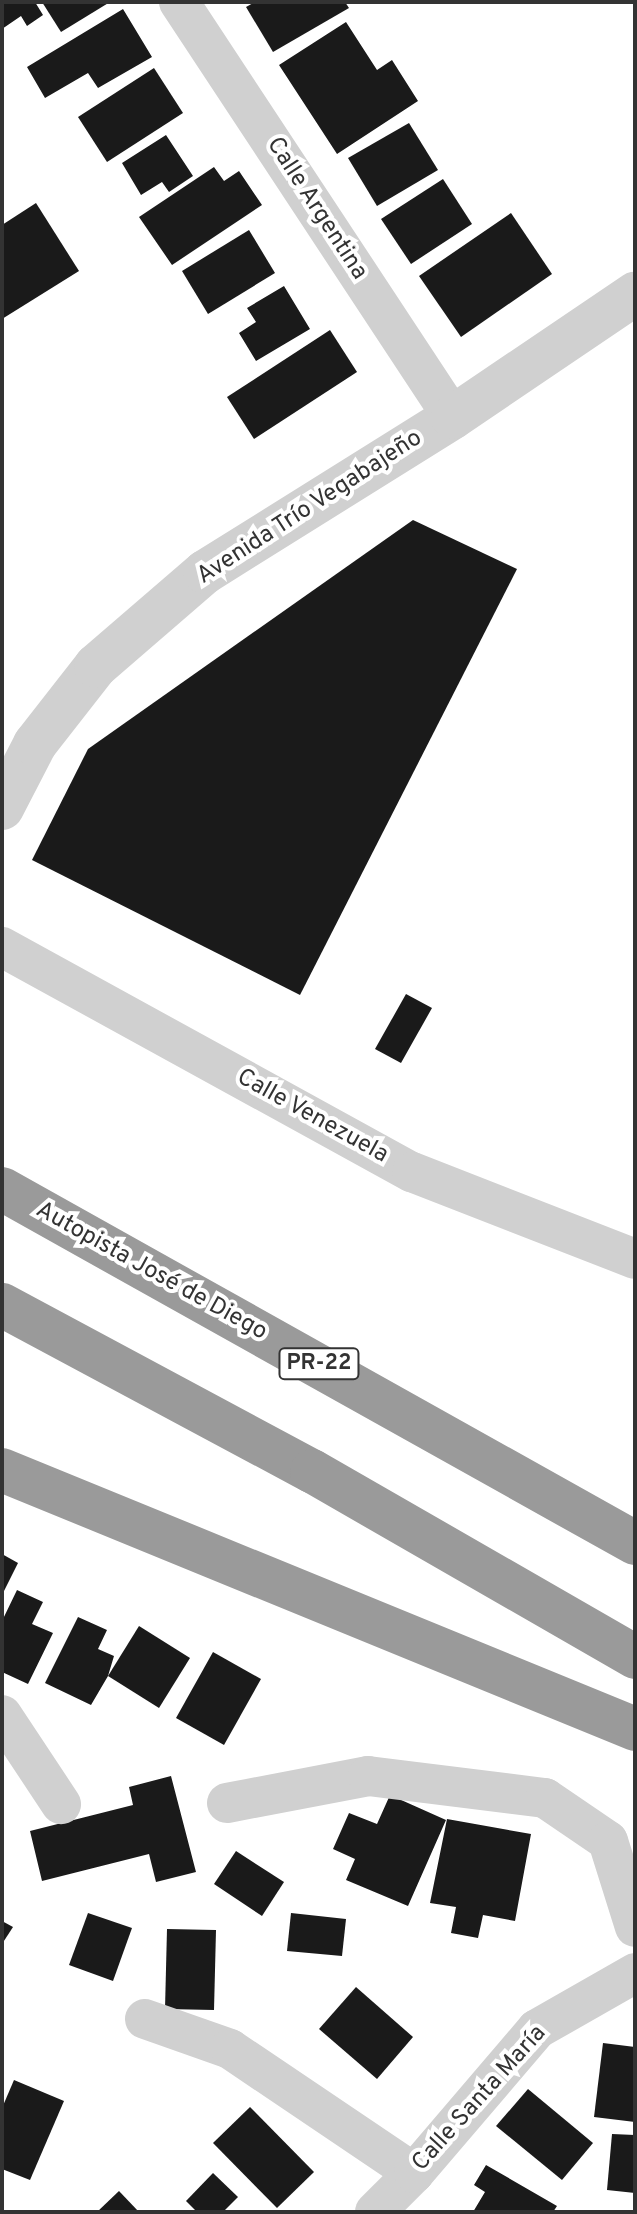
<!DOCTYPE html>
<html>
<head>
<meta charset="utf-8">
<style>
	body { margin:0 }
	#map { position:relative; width:637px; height:2214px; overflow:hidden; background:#fff; font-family:Overpass,sans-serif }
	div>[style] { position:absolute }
	.building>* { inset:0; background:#1a1a1a }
	.minor>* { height:40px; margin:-20px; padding:0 20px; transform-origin:20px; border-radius:20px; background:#d0d0d0 }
	.tertiary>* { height:44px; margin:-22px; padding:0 22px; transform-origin:22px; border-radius:22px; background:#d0d0d0 }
	.motorway>* { height:44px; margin:-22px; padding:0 22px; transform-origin:22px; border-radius:22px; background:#9a9a9a }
	span { translate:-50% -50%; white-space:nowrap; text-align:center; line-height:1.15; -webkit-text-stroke:8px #fff; paint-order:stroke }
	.shield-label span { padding:2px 6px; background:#fff; border:2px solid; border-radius:6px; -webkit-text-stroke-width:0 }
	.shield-label { font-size:22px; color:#333; font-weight:700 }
	.street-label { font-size:24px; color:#333 }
	.frame { position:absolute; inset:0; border:4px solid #333; pointer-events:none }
</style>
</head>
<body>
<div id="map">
	<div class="building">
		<div style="clip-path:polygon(2px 2px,35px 2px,43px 15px,27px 26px,21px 16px,2px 29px)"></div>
		<div style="clip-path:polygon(42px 2px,110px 2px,61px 32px)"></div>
		<div style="clip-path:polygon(255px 2px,345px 2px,349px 8px,273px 52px,246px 7px)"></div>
		<div style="clip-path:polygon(123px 9px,152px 57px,98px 88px,88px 73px,45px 98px,27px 67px)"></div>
		<div style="clip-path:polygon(346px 22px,377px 70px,392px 60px,418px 101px,337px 154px,279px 65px)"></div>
		<div style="clip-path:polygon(154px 68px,183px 113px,107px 162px,78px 117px)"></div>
		<div style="clip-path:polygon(409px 123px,438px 170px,377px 206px,348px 158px)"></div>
		<div style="clip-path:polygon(166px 135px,193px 176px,169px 192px,162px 182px,141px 195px,122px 163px)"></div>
		<div style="clip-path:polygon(214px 167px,224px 181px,239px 171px,262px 205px,172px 265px,139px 217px)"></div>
		<div style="clip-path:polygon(443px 179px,472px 224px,411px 264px,381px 219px)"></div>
		<div style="clip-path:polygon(36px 203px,79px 271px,2px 319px,2px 225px)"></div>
		<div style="clip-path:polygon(511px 213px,552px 274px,461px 337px,419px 276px)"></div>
		<div style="clip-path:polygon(249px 230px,275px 273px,208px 314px,182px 271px)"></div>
		<div style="clip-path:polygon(284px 286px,310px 329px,256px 361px,239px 333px,256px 322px,247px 308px)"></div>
		<div style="clip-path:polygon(330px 330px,357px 372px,254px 439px,227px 397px)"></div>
		<div style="clip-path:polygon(413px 520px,517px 569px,300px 995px,32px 860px,88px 749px)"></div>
		<div style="clip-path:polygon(406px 994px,432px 1008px,401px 1063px,375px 1049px)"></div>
		<div style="clip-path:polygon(2px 1554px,18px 1563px,2px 1595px)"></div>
		<div style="clip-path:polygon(17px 1590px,43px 1602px,32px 1624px,53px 1633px,28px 1684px,2px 1672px,2px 1621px)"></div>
		<div style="clip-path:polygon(78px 1617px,107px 1630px,98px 1649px,114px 1656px,108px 1676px,91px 1705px,45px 1683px)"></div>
		<div style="clip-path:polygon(139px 1626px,190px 1658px,159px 1708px,108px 1676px)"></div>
		<div style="clip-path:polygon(213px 1652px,261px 1679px,224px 1745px,176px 1718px)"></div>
		<div style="clip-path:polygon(171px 1776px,196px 1872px,156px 1882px,149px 1854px,42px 1881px,30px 1831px,133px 1805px,129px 1787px)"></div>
		<div style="clip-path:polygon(390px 1795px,446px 1820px,408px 1906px,346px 1880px,355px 1859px,333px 1849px,349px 1813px,377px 1824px)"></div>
		<div style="clip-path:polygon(447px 1819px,531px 1834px,515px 1921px,483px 1915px,478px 1938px,451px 1933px,456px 1907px,430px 1903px)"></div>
		<div style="clip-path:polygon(236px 1851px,284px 1882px,262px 1916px,214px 1884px)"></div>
		<div style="clip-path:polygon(88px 1913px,132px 1928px,113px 1981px,69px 1965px)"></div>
		<div style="clip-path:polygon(291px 1913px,346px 1919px,342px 1956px,287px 1951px)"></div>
		<div style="clip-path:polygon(2px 1921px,13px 1927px,2px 1944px)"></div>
		<div style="clip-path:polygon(167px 1929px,216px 1930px,214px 2010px,165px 2009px)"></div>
		<div style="clip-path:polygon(356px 1987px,413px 2037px,377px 2079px,319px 2029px)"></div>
		<div style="clip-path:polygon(603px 2043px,635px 2047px,635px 2122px,594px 2117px)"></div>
		<div style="clip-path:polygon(14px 2080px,64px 2101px,30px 2180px,2px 2169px,2px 2108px)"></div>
		<div style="clip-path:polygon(528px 2089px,593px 2143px,562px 2180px,496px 2126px)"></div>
		<div style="clip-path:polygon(250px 2107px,314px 2172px,277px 2208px,213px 2143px)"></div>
		<div style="clip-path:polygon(612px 2134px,635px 2135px,635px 2193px,607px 2190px)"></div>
		<div style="clip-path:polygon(486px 2165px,557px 2206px,553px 2212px,473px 2212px,485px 2192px,474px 2185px)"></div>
		<div style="clip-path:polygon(213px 2173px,238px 2197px,223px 2212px,197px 2212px,186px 2201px)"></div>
		<div style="clip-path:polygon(119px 2191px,139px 2212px,97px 2212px)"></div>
	</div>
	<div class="minor">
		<div style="left:179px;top:2px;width:497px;rotate:56.6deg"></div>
		<div style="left:2px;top:947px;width:468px;rotate:28.8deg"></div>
		<div style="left:412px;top:1172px;width:239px;rotate:21.3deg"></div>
		<div style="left:2px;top:1715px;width:107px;rotate:56.5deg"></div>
		<div style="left:227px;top:1803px;width:144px;rotate:-10.8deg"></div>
		<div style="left:368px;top:1776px;width:178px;rotate:7.1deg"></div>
		<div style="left:545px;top:1798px;width:76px;rotate:34.3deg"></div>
		<div style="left:608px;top:1841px;width:90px;rotate:72.6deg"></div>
		<div style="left:145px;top:2019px;width:90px;rotate:19.4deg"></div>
		<div style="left:230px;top:2049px;width:222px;rotate:34deg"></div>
		<div style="left:375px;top:2212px;width:55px;rotate:-45deg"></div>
		<div style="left:414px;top:2173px;width:189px;rotate:-49.5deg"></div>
		<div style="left:537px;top:2029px;width:113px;rotate:-29.7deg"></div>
	</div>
	<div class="tertiary">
		<div style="left:2px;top:808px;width:72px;rotate:-62.7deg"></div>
		<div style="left:35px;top:744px;width:99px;rotate:-52deg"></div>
		<div style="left:96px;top:666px;width:144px;rotate:-40.8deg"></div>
		<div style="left:205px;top:572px;width:292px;rotate:-32deg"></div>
		<div style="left:453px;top:417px;width:220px;rotate:-34.1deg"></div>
	</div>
	<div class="motorway">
		<div style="left:2px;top:1189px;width:725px;rotate:29.22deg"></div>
		<div style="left:2px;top:1305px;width:352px;rotate:28.2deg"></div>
		<div style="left:312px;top:1471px;width:373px;rotate:29.9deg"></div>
		<div style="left:2px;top:1470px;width:684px;rotate:22.25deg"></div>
	</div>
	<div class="shield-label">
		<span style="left:319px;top:1364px">PR-22</span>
	</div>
	<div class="street-label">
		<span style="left:316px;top:209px;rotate:57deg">Calle Argentina</span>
		<span style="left:310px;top:508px;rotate:-33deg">Avenida Trío Vegabajeño</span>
		<span style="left:312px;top:1117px;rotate:29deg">Calle Venezuela</span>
		<span style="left:151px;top:1272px;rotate:29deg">Autopista José de Diego</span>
		<span style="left:480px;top:2099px;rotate:-48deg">Calle Santa María</span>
	</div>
	<div class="frame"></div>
</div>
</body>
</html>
